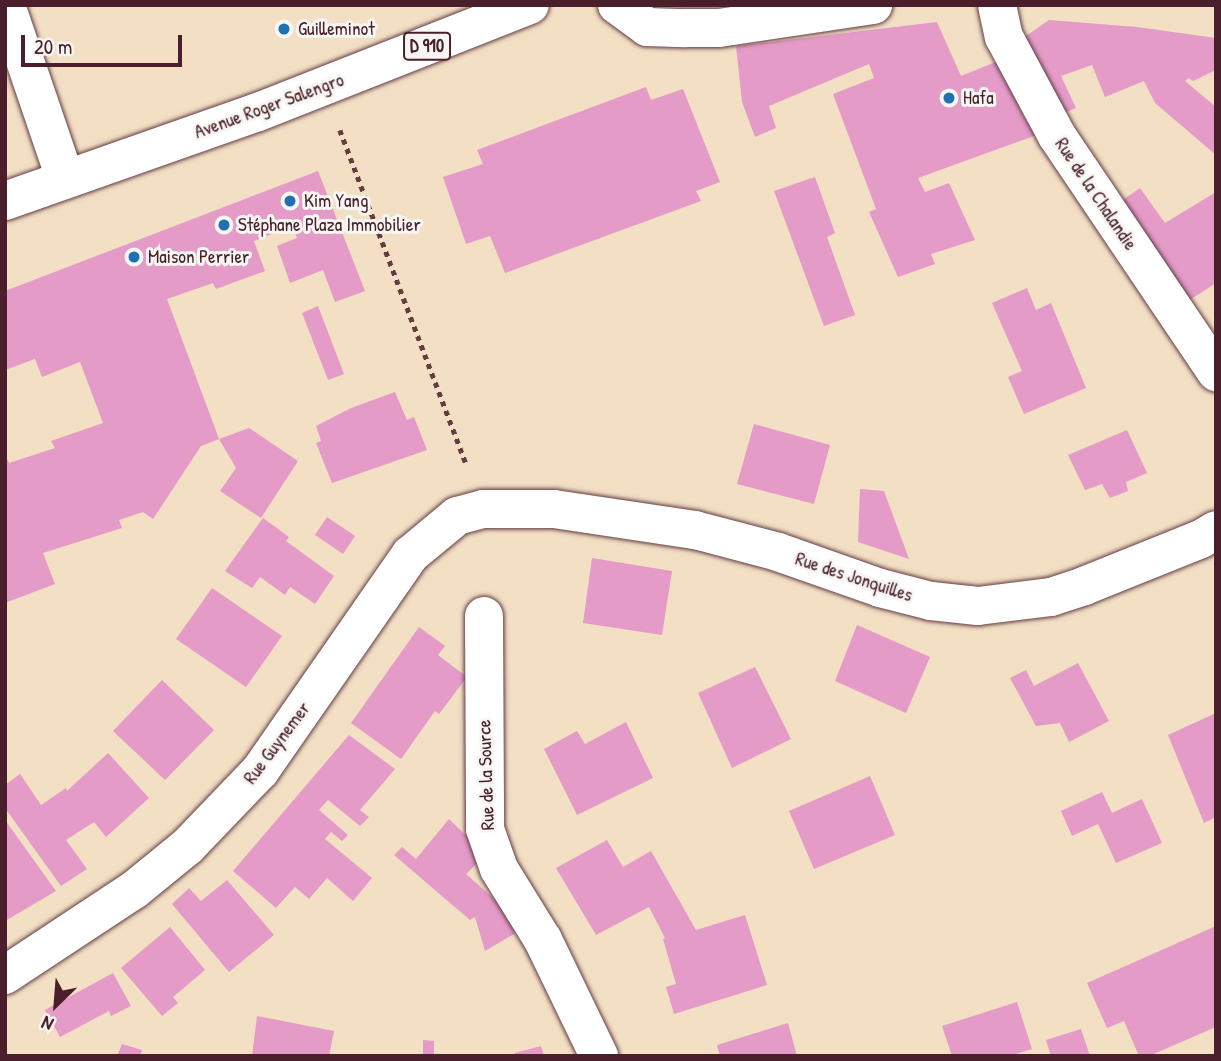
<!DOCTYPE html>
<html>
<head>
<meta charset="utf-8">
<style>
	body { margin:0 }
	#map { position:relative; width:1221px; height:1061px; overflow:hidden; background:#f2dfc4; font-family:"Patrick Hand",sans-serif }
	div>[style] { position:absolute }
	.building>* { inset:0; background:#e49bc8 }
	.path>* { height:4.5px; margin-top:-2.25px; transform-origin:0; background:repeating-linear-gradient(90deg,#633c42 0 5px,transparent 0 10px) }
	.roads { filter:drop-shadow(0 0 2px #633c42) drop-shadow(0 0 2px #633c42) }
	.minor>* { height:38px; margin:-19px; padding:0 19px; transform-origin:19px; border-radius:19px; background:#fff }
	.primary>* { height:38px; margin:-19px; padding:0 19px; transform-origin:19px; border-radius:19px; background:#fff }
	.dots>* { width:19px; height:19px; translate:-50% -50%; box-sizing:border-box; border:4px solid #f6f6f2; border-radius:50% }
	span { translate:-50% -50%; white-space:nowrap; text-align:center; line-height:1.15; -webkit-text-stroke:6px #f6f6f2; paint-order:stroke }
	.shield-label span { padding:2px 5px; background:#f6f6f2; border:2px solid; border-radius:5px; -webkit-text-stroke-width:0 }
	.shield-label { font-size:18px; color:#4a1f2b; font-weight:700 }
	.poi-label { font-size:19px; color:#4a1f2b }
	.left { translate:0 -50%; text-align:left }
	.street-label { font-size:19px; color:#4a1f2b }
	.frame { position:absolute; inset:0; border:7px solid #4a1f2b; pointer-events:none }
	.north { position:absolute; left:21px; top:970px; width:70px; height:70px; -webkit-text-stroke:5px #f6f6f2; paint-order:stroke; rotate:205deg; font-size:19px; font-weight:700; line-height:28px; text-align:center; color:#4a1f2b }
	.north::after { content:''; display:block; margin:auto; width:24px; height:32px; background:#4a1f2b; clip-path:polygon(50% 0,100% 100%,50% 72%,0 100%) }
	.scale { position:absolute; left:21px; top:35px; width:161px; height:32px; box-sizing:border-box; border:4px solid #4a1f2b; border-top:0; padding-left:9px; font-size:21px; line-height:24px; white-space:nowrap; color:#4a1f2b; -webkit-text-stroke:5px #f6f6f2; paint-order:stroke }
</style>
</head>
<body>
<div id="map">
	<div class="building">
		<div style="clip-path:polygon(1049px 20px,1137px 27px,1216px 38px,1216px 70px,1193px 81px,1189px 78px,1185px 81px,1216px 107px,1216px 155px,1155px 103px,1144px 81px,1105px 97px,1092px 65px,1061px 76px,1076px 108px,1057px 116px,1019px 41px)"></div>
		<div style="clip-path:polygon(937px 22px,961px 76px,998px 61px,1024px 117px,1037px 135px,918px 178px,925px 192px,949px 183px,975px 240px,931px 254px,935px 264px,898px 277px,869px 212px,876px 209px,833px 94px,874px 78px,869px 64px,769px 106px,776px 128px,755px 137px,742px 102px,736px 46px)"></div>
		<div style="clip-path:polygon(646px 87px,651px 100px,683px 89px,720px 182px,696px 191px,701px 201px,505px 273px,490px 236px,466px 244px,443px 177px,483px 164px,477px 150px)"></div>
		<div style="clip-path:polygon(318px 171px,365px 291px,335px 302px,323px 270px,290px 283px,277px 246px,297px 238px,290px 219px,269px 227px,272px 234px,254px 241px,265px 271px,216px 289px,213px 283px,167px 299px,219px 439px,201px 446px,153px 519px,143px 512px,119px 520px,122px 528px,43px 553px,55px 584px,5px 603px,5px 455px,9px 463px,55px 448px,51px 441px,103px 423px,80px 362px,42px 377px,35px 359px,5px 370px,5px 291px)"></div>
		<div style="clip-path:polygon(815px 177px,835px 233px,827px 237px,855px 315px,824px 326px,774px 191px)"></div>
		<div style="clip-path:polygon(1140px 188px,1165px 223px,1216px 192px,1216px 283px,1185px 303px,1120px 202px)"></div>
		<div style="clip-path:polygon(1027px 288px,1036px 310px,1051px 303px,1086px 388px,1024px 414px,1008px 377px,1022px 371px,992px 303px)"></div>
		<div style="clip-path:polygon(318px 306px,344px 374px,328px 380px,302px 313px)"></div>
		<div style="clip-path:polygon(395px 392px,407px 420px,414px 417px,427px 450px,332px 483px,316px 443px,321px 441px,316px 426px,351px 408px)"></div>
		<div style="clip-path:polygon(754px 424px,830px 445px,814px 504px,737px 484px)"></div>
		<div style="clip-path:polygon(249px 428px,298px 461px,261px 518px,220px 491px,236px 468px,219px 439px)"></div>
		<div style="clip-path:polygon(1127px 430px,1147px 473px,1126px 482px,1128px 491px,1110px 498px,1102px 484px,1085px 490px,1068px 455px)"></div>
		<div style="clip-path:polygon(860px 489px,884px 491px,909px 559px,858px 542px)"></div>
		<div style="clip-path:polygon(327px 517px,355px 536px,343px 554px,315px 535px)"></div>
		<div style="clip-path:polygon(263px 518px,289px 537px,286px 541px,334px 576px,315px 604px,290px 587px,285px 595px,260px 577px,252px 588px,225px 571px)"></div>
		<div style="clip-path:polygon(592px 558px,672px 571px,662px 635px,583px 623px)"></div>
		<div style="clip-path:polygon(212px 588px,282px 636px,246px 687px,176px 639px)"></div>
		<div style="clip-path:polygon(857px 625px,930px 657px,906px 713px,835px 681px)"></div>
		<div style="clip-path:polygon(419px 627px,445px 646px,438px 655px,467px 677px,439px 714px,435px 711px,401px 759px,351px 723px)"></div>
		<div style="clip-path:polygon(1078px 663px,1109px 721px,1069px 742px,1060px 723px,1036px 726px,1010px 678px,1026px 670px,1034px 686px)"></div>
		<div style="clip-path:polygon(755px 667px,791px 739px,732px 768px,698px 693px)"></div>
		<div style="clip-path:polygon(162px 680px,214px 730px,165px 780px,113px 731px)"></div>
		<div style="clip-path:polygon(1216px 713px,1216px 817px,1204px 823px,1168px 735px)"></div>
		<div style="clip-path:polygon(626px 722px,653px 778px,577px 815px,544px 749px,577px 731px,585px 744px)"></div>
		<div style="clip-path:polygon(349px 735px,395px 769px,360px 810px,369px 817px,360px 826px,328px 800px,319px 810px,348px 835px,342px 841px,331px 832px,325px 839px,372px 878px,353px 901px,327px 878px,309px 899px,295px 887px,276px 908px,233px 871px)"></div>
		<div style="clip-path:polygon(108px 753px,149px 798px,106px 837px,94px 822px,66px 840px,87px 869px,61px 886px,5px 808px,5px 785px,20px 774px,41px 805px,66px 788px,67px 791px)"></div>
		<div style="clip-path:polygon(870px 776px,895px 835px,814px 869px,789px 811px)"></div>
		<div style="clip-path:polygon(1102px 792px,1112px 813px,1142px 799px,1162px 843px,1116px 863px,1098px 824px,1072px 836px,1061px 811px)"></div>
		<div style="clip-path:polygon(449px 819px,486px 855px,466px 874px,526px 927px,485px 951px,475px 917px,470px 920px,394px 855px,402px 847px,416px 859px)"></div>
		<div style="clip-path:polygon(5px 820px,56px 891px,5px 921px)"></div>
		<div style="clip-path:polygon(607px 840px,623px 867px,651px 851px,696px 930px,745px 915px,767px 985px,674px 1014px,666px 987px,676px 984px,663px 939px,665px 938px,649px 907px,596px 935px,556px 868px)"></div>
		<div style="clip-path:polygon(227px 880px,274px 935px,229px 972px,172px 904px,189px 888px,201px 901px)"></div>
		<div style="clip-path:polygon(1216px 926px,1216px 1027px,1149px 1056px,1139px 1056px,1124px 1021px,1107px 1028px,1087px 983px)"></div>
		<div style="clip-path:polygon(170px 927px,205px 970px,173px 997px,178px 1003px,162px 1016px,121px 968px)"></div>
		<div style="clip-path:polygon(113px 973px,131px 1006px,111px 1016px,109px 1011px,60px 1037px,45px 1010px)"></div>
		<div style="clip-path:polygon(1017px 1002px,1032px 1049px,1010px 1056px,952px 1056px,942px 1026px)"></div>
		<div style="clip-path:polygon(257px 1016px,334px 1031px,329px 1056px,252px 1056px)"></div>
		<div style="clip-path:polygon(788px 1023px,797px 1056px,720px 1056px,717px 1045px)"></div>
		<div style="clip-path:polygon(1081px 1029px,1090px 1056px,1051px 1056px,1046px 1040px)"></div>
		<div style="clip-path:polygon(423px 1040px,434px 1041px,434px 1056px,423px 1056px)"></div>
		<div style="clip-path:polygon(122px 1044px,142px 1050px,140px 1056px,117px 1056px)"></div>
		<div style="clip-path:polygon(541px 1046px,544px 1056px,515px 1056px,515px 1053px)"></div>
	</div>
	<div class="path">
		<div style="left:340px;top:130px;width:359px;rotate:69.3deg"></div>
	</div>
	<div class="roads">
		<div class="minor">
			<div style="left:6px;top:5px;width:183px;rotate:71.2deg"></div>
			<div style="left:617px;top:5px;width:37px;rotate:36deg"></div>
			<div style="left:647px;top:27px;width:38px;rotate:2deg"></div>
			<div style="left:685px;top:28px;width:34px"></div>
			<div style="left:719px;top:28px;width:156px;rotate:-8.5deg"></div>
			<div style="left:997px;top:5px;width:33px;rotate:78deg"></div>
			<div style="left:1004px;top:37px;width:112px;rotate:61.8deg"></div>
			<div style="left:1057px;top:136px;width:285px;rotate:56deg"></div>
			<div style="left:484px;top:616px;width:213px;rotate:89.7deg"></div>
			<div style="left:485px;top:829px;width:42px;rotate:70.7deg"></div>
			<div style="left:499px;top:869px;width:84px;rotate:58.2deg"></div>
			<div style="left:543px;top:940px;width:129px;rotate:64.2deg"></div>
			<div style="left:5px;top:975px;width:154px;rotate:-33.4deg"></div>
			<div style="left:134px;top:890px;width:70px;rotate:-39.2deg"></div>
			<div style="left:188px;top:846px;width:104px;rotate:-46.2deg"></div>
			<div style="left:260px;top:771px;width:263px;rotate:-55.2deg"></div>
			<div style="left:410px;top:555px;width:61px;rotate:-39.7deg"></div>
			<div style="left:457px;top:516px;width:27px;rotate:-15deg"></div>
			<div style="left:483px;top:509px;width:71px"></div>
			<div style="left:554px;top:509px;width:143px;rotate:8.5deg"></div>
			<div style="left:695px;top:530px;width:86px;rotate:14.8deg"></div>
			<div style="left:778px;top:552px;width:108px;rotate:19.4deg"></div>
			<div style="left:880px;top:588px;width:53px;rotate:14.3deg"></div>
			<div style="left:931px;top:601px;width:47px;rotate:6.1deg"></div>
			<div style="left:978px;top:606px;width:74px;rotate:-7deg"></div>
			<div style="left:1051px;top:597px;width:35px;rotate:-18deg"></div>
			<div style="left:1084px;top:586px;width:126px;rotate:-21.9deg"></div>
			<div style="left:1201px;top:539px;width:17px;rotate:-31deg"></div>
		</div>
		<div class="primary">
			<div style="left:5px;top:201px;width:268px;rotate:-19.4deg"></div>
			<div style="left:258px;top:112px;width:292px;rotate:-21.5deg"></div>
		</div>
	</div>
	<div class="dots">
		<div style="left:284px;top:29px;background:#1f6fb2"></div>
		<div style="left:949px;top:98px;background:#1f6fb2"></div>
		<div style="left:290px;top:201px;background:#1f6fb2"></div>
		<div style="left:224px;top:225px;background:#1f6fb2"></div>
		<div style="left:134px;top:257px;background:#1f6fb2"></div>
	</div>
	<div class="shield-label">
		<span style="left:427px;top:46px">D 910</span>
	</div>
	<div class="poi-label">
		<span class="left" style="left:298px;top:29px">Guilleminot</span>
		<span class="left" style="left:963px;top:98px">Hafa</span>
		<span class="left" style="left:304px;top:201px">Kim Yang</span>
		<span class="left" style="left:238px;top:225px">Stéphane Plaza Immobilier</span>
		<span class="left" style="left:148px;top:257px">Maison Perrier</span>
	</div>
	<div class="street-label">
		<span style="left:269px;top:106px;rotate:-20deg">Avenue Roger Salengro</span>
		<span style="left:1096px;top:194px;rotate:56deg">Rue de la Chalandie</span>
		<span style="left:854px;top:577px;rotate:18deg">Rue des Jonquilles</span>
		<span style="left:277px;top:743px;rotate:-53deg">Rue Guynemer</span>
		<span style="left:486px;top:775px;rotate:-92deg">Rue de la Source</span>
	</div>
	<div class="frame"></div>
	<div class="north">N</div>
	<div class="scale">20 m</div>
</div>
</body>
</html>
